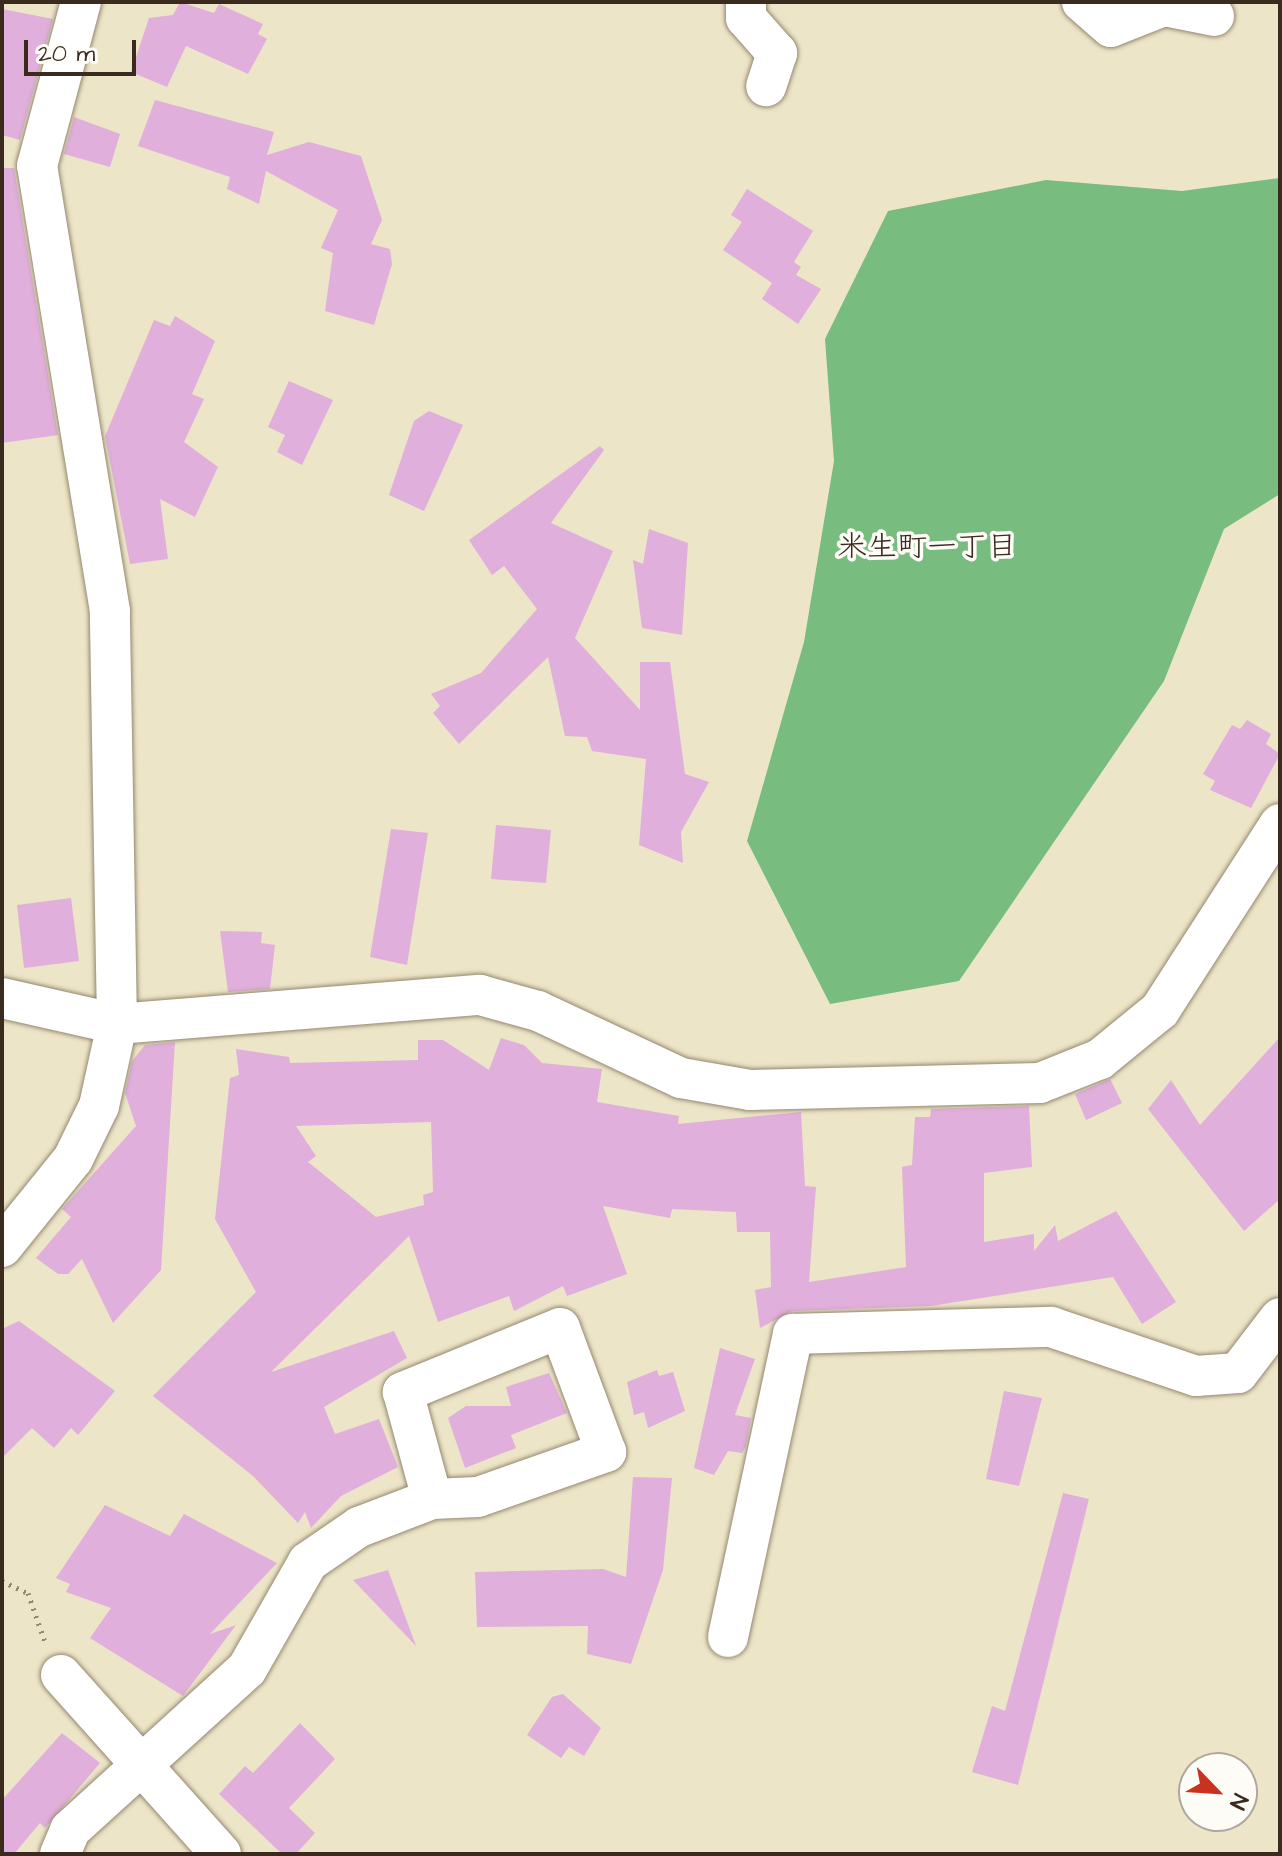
<!DOCTYPE html>
<html>
<head>
<meta charset="utf-8">
<style>
	body { margin:0 }
	#map { position:relative; width:1282px; height:1856px; overflow:hidden; background:#ede5c7; font-family:"Architects Daughter","Klee One",sans-serif }
	div>[style] { position:absolute }
	.forest>* { inset:0; background:#79bc7f }
	.building>* { inset:0; background:#e0afdb }
	.path>* { height:5px; margin-top:-2.5px; transform-origin:0; background:repeating-linear-gradient(90deg,#948872 0 2px,transparent 0 8px) }
	.roads { filter:drop-shadow(0 0 2px #948872) drop-shadow(0 0 2px #948872) }
	.minor>* { height:40px; margin:-20px; padding:0 20px; transform-origin:20px; border-radius:20px; background:#fff }
	span { translate:-50% -50%; white-space:nowrap; text-align:center; line-height:1.15; -webkit-text-stroke:7px #fdfcf7; paint-order:stroke }
	.neighbourhood-label { font-size:30px; color:#3b2a1e }
	.frame { position:absolute; inset:0; border:4px solid #3b2a1e; pointer-events:none }
	.north { position:absolute; left:1178px; top:1752px; width:80px; height:80px; box-sizing:border-box; background:#fdfcf7; border:2px solid #afa8a0; border-radius:50%; rotate:115deg; font-size:22px; font-weight:700; line-height:32px; text-align:center; color:#3b2a1e }
	.north::after { content:''; display:block; margin:auto; width:28px; height:36px; background:#c8321e; clip-path:polygon(50% 0,100% 100%,50% 72%,0 100%) }
	.scale { position:absolute; left:24px; top:40px; width:112px; height:36px; box-sizing:border-box; border:4px solid #3b2a1e; border-top:0; padding-left:10px; font-size:24px; line-height:28px; white-space:nowrap; color:#3b2a1e; -webkit-text-stroke:6px #fdfcf7; paint-order:stroke }
</style>
</head>
<body>
<div id="map">
	<div class="forest">
		<div style="clip-path:polygon(1280px 178px,1280px 494px,1224px 529px,1164px 681px,959px 981px,830px 1004px,747px 841px,804px 642px,834px 461px,825px 339px,888px 211px,1046px 180px,1182px 191px)"></div>
	</div>
	<div class="building">
		<div style="clip-path:polygon(180px 2px,214px 13px,219px 4px,263px 24px,258px 34px,267px 39px,248px 74px,186px 46px,167px 87px,131px 72px,149px 18px,173px 15px)"></div>
		<div style="clip-path:polygon(2px 9px,53px 19px,20px 140px,2px 135px)"></div>
		<div style="clip-path:polygon(155px 100px,274px 132px,267px 155px,309px 142px,361px 156px,382px 220px,371px 244px,390px 249px,392px 264px,374px 325px,325px 311px,333px 253px,321px 248px,338px 210px,266px 171px,259px 204px,227px 189px,230px 177px,138px 146px)"></div>
		<div style="clip-path:polygon(74px 117px,120px 134px,110px 167px,64px 154px)"></div>
		<div style="clip-path:polygon(2px 168px,14px 168px,58px 435px,2px 443px)"></div>
		<div style="clip-path:polygon(747px 189px,813px 231px,794px 262px,801px 267px,796px 275px,821px 289px,798px 324px,762px 299px,772px 283px,723px 250px,742px 222px,731px 215px)"></div>
		<div style="clip-path:polygon(175px 316px,215px 341px,192px 394px,204px 399px,184px 442px,218px 467px,195px 517px,160px 499px,168px 559px,130px 564px,105px 436px,154px 320px,170px 326px)"></div>
		<div style="clip-path:polygon(289px 381px,333px 400px,302px 465px,277px 452px,285px 435px,268px 427px)"></div>
		<div style="clip-path:polygon(429px 411px,463px 425px,424px 511px,389px 495px,414px 421px)"></div>
		<div style="clip-path:polygon(600px 446px,604px 450px,551px 523px,613px 551px,575px 638px,640px 710px,640px 662px,670px 662px,685px 774px,709px 782px,681px 832px,683px 863px,639px 845px,646px 759px,592px 751px,587px 737px,565px 736px,548px 657px,459px 744px,433px 713px,440px 706px,431px 694px,481px 673px,537px 609px,504px 566px,492px 575px,469px 540px)"></div>
		<div style="clip-path:polygon(649px 529px,688px 543px,682px 635px,642px 628px,633px 560px,643px 564px)"></div>
		<div style="clip-path:polygon(1247px 720px,1271px 734px,1266px 744px,1280px 754px,1251px 808px,1210px 790px,1215px 781px,1203px 774px,1232px 725px,1240px 729px)"></div>
		<div style="clip-path:polygon(496px 825px,551px 830px,546px 883px,491px 879px)"></div>
		<div style="clip-path:polygon(391px 829px,428px 833px,407px 965px,370px 957px)"></div>
		<div style="clip-path:polygon(71px 898px,79px 961px,24px 968px,17px 905px)"></div>
		<div style="clip-path:polygon(220px 931px,262px 932px,261px 943px,275px 945px,270px 989px,228px 992px)"></div>
		<div style="clip-path:polygon(1280px 1037px,1280px 1199px,1244px 1231px,1148px 1109px,1171px 1080px,1200px 1125px)"></div>
		<div style="clip-path:polygon(evenodd,501px 1038px,524px 1045px,542px 1063px,602px 1069px,597px 1102px,679px 1116px,678px 1124px,801px 1112px,805px 1186px,816px 1187px,809px 1282px,906px 1267px,902px 1167px,912px 1165px,915px 1117px,930px 1117px,931px 1109px,1029px 1106px,1032px 1167px,984px 1173px,984px 1242px,1034px 1234px,1034px 1251px,1055px 1225px,1058px 1241px,1116px 1211px,1176px 1302px,1142px 1324px,1113px 1277px,931px 1306px,792px 1311px,760px 1328px,755px 1290px,771px 1287px,770px 1232px,737px 1232px,736px 1212px,672px 1209px,670px 1218px,603px 1206px,627px 1274px,567px 1296px,563px 1286px,514px 1311px,509px 1296px,438px 1322px,409px 1236px,271px 1372px,394px 1331px,407px 1358px,324px 1407px,335px 1434px,379px 1419px,398px 1467px,341px 1496px,311px 1528px,305px 1512px,298px 1523px,253px 1476px,153px 1396px,256px 1292px,215px 1219px,230px 1078px,239px 1075px,236px 1049px,289px 1057px,290px 1063px,418px 1060px,418px 1040px,443px 1040px,489px 1070px,501px 1038px,431px 1122px,433px 1192px,423px 1195px,424px 1205px,376px 1217px,308px 1162px,316px 1156px,296px 1126px,431px 1122px)"></div>
		<div style="clip-path:polygon(175px 1042px,161px 1270px,113px 1323px,82px 1259px,68px 1274px,58px 1274px,36px 1258px,71px 1217px,62px 1209px,136px 1126px,125px 1093px,132px 1061px,145px 1045px)"></div>
		<div style="clip-path:polygon(1110px 1079px,1122px 1103px,1086px 1120px,1075px 1094px)"></div>
		<div style="clip-path:polygon(19px 1321px,115px 1391px,78px 1435px,71px 1428px,54px 1448px,32px 1428px,2px 1458px,2px 1329px)"></div>
		<div style="clip-path:polygon(720px 1348px,755px 1359px,735px 1415px,751px 1418px,746px 1446px,742px 1453px,728px 1451px,714px 1475px,694px 1468px)"></div>
		<div style="clip-path:polygon(657px 1370px,659px 1376px,673px 1372px,685px 1411px,648px 1428px,644px 1412px,634px 1415px,627px 1382px)"></div>
		<div style="clip-path:polygon(549px 1373px,567px 1413px,511px 1435px,516px 1448px,465px 1468px,448px 1418px,466px 1406px,511px 1406px,506px 1387px)"></div>
		<div style="clip-path:polygon(1004px 1391px,1042px 1398px,1019px 1486px,986px 1479px)"></div>
		<div style="clip-path:polygon(633px 1477px,672px 1478px,663px 1570px,631px 1664px,587px 1654px,588px 1626px,477px 1627px,475px 1572px,603px 1569px,626px 1577px)"></div>
		<div style="clip-path:polygon(1063px 1493px,1089px 1499px,1018px 1785px,972px 1772px,992px 1706px,1005px 1711px)"></div>
		<div style="clip-path:polygon(105px 1505px,170px 1536px,184px 1514px,277px 1563px,210px 1634px,236px 1625px,183px 1696px,90px 1638px,111px 1608px,66px 1592px,70px 1584px,56px 1578px)"></div>
		<div style="clip-path:polygon(388px 1570px,416px 1646px,353px 1580px)"></div>
		<div style="clip-path:polygon(563px 1694px,601px 1728px,584px 1756px,569px 1747px,561px 1758px,527px 1735px,552px 1697px)"></div>
		<div style="clip-path:polygon(300px 1723px,335px 1759px,289px 1808px,315px 1833px,296px 1854px,282px 1854px,219px 1794px,245px 1766px,253px 1773px)"></div>
		<div style="clip-path:polygon(62px 1733px,100px 1763px,45px 1828px,40px 1823px,14px 1854px,2px 1854px,2px 1800px)"></div>
	</div>
	<div class="path">
		<div style="left:2px;top:1581px;width:29px;rotate:25deg"></div>
		<div style="left:28px;top:1593px;width:52px;rotate:70.9deg"></div>
	</div>
	<div class="roads">
		<div class="minor">
			<div style="left:746px;top:2px;width:16px;rotate:90deg"></div>
			<div style="left:746px;top:18px;width:47px;rotate:48.5deg"></div>
			<div style="left:777px;top:53px;width:35px;rotate:108deg"></div>
			<div style="left:1082px;top:2px;width:38px;rotate:41deg"></div>
			<div style="left:1111px;top:27px;width:57px;rotate:-21.6deg"></div>
			<div style="left:1164px;top:6px;width:51px;rotate:11.3deg"></div>
			<div style="left:2px;top:998px;width:118px;rotate:12.7deg"></div>
			<div style="left:117px;top:1024px;width:364px;rotate:-4.6deg"></div>
			<div style="left:480px;top:995px;width:60px;rotate:15.4deg"></div>
			<div style="left:538px;top:1011px;width:158px;rotate:25.1deg"></div>
			<div style="left:681px;top:1078px;width:70px;rotate:9.9deg"></div>
			<div style="left:750px;top:1090px;width:290px;rotate:-1.4deg"></div>
			<div style="left:1040px;top:1083px;width:65px;rotate:-21.8deg"></div>
			<div style="left:1100px;top:1059px;width:77px;rotate:-39.2deg"></div>
			<div style="left:1160px;top:1010px;width:221px;rotate:-57.2deg"></div>
			<div style="left:2px;top:1247px;width:113px;rotate:-51.1deg"></div>
			<div style="left:73px;top:1159px;width:59px;rotate:-63.9deg"></div>
			<div style="left:99px;top:1106px;width:84px;rotate:-77.6deg"></div>
			<div style="left:117px;top:1024px;width:413px;rotate:-91deg"></div>
			<div style="left:110px;top:611px;width:451px;rotate:-99.3deg"></div>
			<div style="left:37px;top:166px;width:170px;rotate:-75deg"></div>
			<div style="left:728px;top:1637px;width:310px;rotate:-77.9deg"></div>
			<div style="left:793px;top:1334px;width:258px;rotate:-1.6deg"></div>
			<div style="left:1051px;top:1327px;width:153px;rotate:18.7deg"></div>
			<div style="left:1196px;top:1376px;width:42px;rotate:-4.1deg"></div>
			<div style="left:1238px;top:1373px;width:69px;rotate:-52.6deg"></div>
			<div style="left:61px;top:1675px;width:240px;rotate:48.2deg"></div>
			<div style="left:60px;top:1854px;width:26px;rotate:-67deg"></div>
			<div style="left:70px;top:1830px;width:239px;rotate:-42.3deg"></div>
			<div style="left:247px;top:1669px;width:123px;rotate:-60.3deg"></div>
			<div style="left:308px;top:1562px;width:62px;rotate:-34.5deg"></div>
			<div style="left:359px;top:1527px;width:78px;rotate:-21deg"></div>
			<div style="left:432px;top:1499px;width:46px;rotate:-2.5deg"></div>
			<div style="left:478px;top:1497px;width:136px;rotate:-19.4deg"></div>
			<div style="left:606px;top:1452px;width:132px;rotate:-110.4deg"></div>
			<div style="left:560px;top:1328px;width:170px;rotate:157.8deg"></div>
			<div style="left:403px;top:1392px;width:111px;rotate:74.8deg"></div>
		</div>
	</div>
	<div class="neighbourhood-label">
		<span style="left:927px;top:547px">米生町一丁目</span>
	</div>
	<div class="frame"></div>
	<div class="north">N</div>
	<div class="scale">20 m</div>
</div>
</body>
</html>
